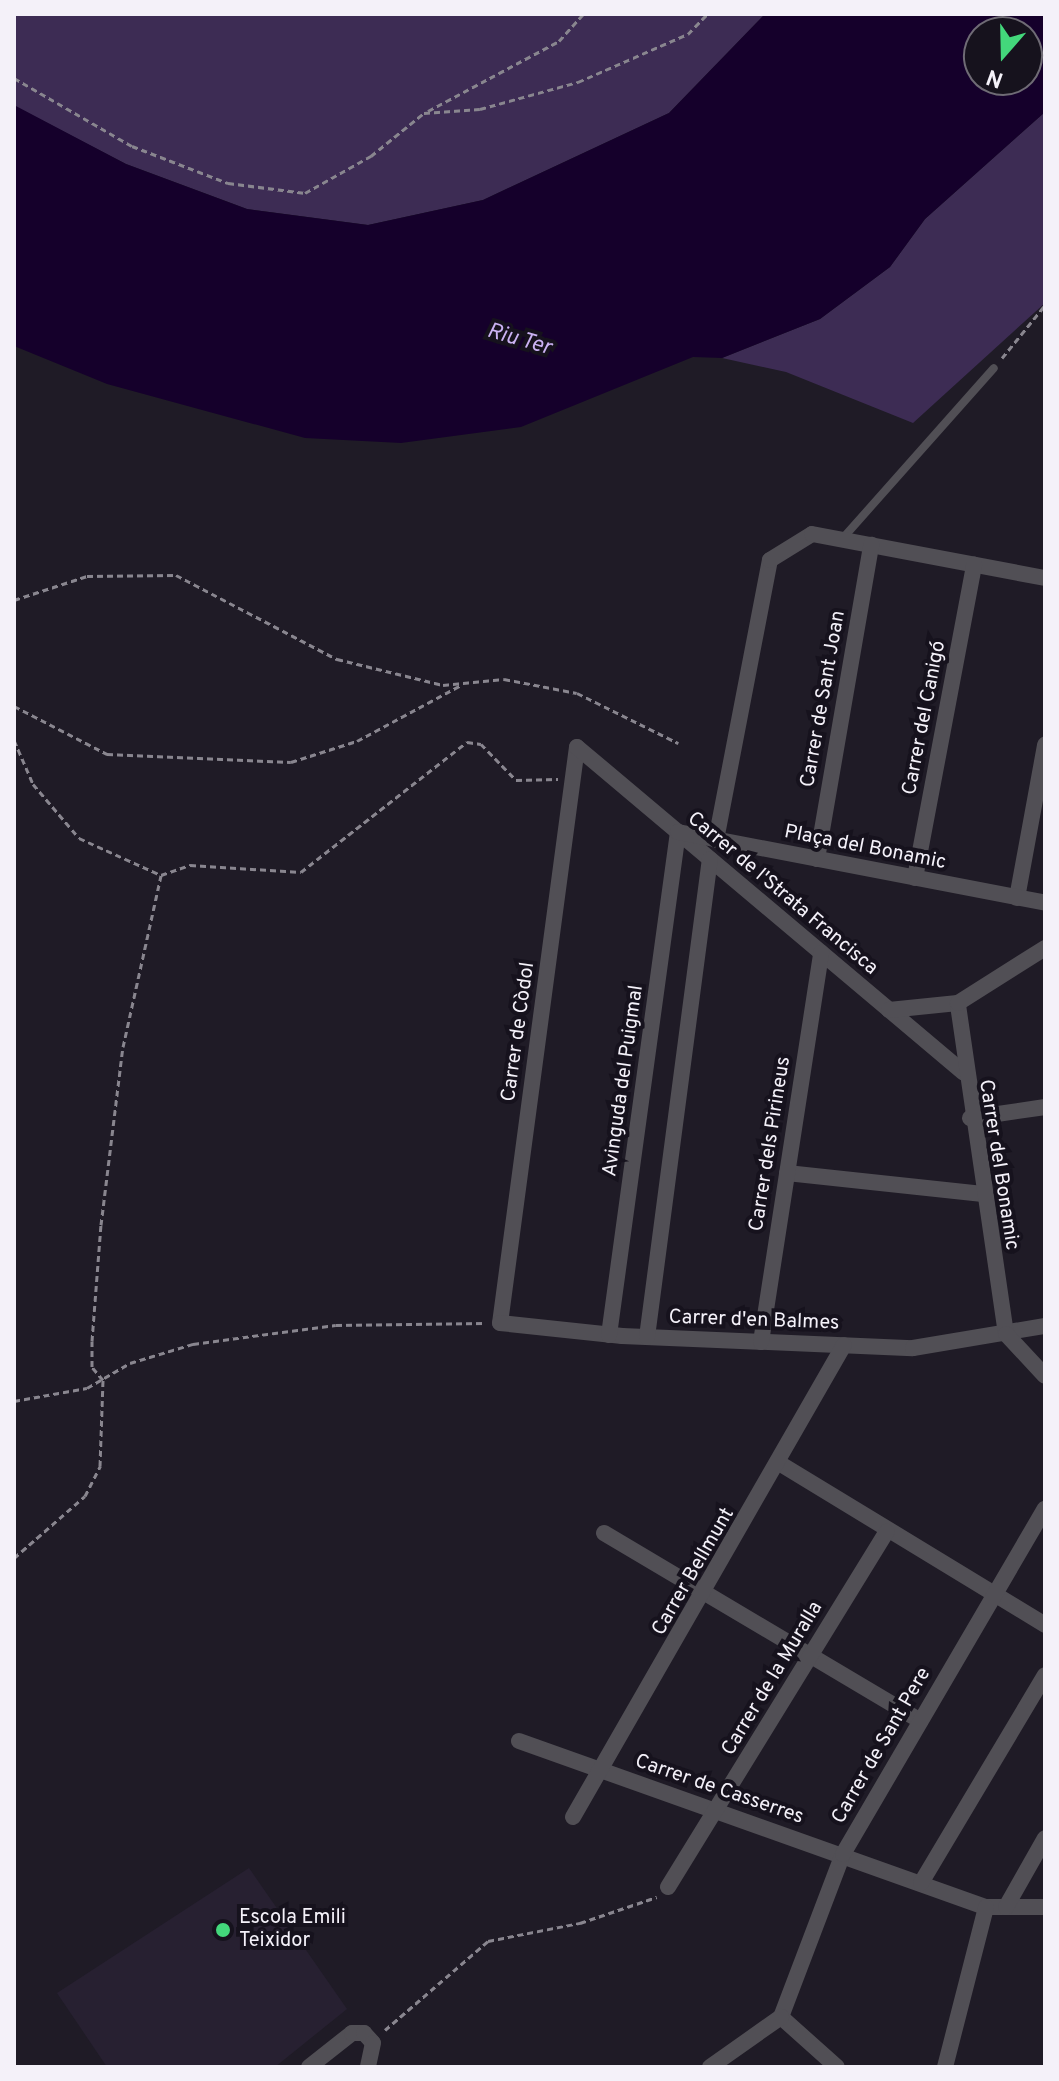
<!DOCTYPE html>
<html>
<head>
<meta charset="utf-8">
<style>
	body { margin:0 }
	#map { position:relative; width:1059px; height:2081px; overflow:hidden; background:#1f1b26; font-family:Overpass,sans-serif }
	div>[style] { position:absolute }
	.built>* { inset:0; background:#272031 }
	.green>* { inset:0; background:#3d2c54 }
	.water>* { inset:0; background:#15002b }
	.path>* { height:3px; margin-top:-1.5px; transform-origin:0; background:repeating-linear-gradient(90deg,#89868f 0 6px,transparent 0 10px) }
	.lane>* { height:8px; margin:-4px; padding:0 4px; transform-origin:4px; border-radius:4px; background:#514f55 }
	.street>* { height:16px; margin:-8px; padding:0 8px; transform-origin:8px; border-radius:8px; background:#514f55 }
	.dots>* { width:22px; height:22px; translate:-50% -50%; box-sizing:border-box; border:4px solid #16121d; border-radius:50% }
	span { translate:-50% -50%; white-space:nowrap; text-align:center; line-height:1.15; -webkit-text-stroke:8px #16121d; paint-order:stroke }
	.street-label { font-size:20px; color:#f4f1f9 }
	.poi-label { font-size:20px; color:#f4f1f9 }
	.left { translate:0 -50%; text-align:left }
	.water-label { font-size:22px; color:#cbb2f3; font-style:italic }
	.frame { position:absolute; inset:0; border:16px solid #f4f1f9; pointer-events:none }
	.north { position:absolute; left:963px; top:16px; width:80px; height:80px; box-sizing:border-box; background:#16121d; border:2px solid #6f6b75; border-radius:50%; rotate:200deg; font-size:22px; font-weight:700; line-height:32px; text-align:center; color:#f4f1f9 }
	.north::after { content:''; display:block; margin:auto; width:28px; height:36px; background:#43d77b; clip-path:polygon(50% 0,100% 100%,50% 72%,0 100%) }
</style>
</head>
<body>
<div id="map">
	<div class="built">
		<div style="clip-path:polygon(249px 1868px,347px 2009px,275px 2067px,107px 2067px,57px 1993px)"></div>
	</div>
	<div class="green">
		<div style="clip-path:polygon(14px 14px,765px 14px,669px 113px,483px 200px,368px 225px,247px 209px,126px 164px,16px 107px)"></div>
		<div style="clip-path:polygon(1045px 112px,1045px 303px,913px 423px,786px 372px,722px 358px,820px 319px,890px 267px,925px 219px)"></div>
	</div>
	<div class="water">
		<div style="clip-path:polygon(evenodd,765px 14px,1045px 14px,1045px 112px,925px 219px,890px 267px,820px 319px,722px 358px,693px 357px,521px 427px,401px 443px,305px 438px,107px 384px,14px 346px,14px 105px,126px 164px,247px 209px,368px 225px,483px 200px,669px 113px,765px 14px,979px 32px,1027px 32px,1027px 80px,979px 80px,979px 32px)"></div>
	</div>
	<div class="path">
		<div style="left:14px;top:78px;width:136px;rotate:30deg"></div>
		<div style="left:132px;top:146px;width:103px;rotate:21.1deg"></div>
		<div style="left:228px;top:183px;width:78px;rotate:7.4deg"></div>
		<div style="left:305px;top:193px;width:76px;rotate:-29.3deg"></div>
		<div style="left:371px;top:156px;width:68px;rotate:-39.1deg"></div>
		<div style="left:424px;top:113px;width:56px;rotate:-4.1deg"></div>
		<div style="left:480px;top:109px;width:102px;rotate:-15.4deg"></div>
		<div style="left:578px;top:82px;width:120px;rotate:-23.6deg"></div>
		<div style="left:688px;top:34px;width:28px;rotate:-46deg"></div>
		<div style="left:428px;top:111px;width:149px;rotate:-28.1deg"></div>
		<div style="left:559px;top:41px;width:36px;rotate:-48deg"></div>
		<div style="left:1002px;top:358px;width:68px;rotate:-50.9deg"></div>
		<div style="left:14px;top:600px;width:77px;rotate:-18.2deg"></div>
		<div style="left:87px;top:576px;width:89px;rotate:-0.6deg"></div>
		<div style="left:176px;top:575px;width:182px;rotate:27.6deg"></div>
		<div style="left:337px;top:659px;width:109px;rotate:13.8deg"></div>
		<div style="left:443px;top:685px;width:61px;rotate:-5.6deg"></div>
		<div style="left:504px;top:679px;width:74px;rotate:10.9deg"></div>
		<div style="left:577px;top:693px;width:113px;rotate:26.3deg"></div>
		<div style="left:14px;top:706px;width:105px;rotate:27.3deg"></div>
		<div style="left:107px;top:754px;width:184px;rotate:2.5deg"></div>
		<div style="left:291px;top:762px;width:69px;rotate:-17.7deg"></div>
		<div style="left:357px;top:741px;width:118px;rotate:-28.3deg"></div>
		<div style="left:14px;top:740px;width:48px;rotate:66.6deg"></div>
		<div style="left:33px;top:784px;width:71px;rotate:49.6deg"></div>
		<div style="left:79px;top:838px;width:90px;rotate:24.3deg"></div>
		<div style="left:14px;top:1401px;width:74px;rotate:-10.1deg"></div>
		<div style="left:87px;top:1388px;width:50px;rotate:-30.2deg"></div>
		<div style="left:130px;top:1363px;width:66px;rotate:-16.8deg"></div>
		<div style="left:193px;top:1344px;width:144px;rotate:-7.6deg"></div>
		<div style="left:336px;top:1325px;width:150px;rotate:-0.8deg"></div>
		<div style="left:14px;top:1558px;width:94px;rotate:-41.1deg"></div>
		<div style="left:85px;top:1496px;width:34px;rotate:-63deg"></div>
		<div style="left:100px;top:1466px;width:86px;rotate:-88deg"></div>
		<div style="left:103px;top:1380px;width:17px;rotate:-130deg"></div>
		<div style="left:92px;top:1367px;width:26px;rotate:-90deg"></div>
		<div style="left:92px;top:1341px;width:116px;rotate:-85.6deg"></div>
		<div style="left:101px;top:1225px;width:179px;rotate:-83deg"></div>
		<div style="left:123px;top:1047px;width:176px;rotate:-77.5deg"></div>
		<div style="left:161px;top:875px;width:31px;rotate:-19deg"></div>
		<div style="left:190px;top:865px;width:111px;rotate:3.6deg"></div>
		<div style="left:301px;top:872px;width:211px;rotate:-38.1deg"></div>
		<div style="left:467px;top:742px;width:14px;rotate:8deg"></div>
		<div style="left:481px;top:744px;width:50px;rotate:45.8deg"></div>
		<div style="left:516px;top:780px;width:42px;rotate:-1.4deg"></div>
		<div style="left:385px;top:2030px;width:136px;rotate:-40.8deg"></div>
		<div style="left:488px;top:1941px;width:94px;rotate:-11.1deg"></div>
		<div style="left:580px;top:1923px;width:81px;rotate:-18.7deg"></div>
	</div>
	<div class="lane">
		<div style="left:843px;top:538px;width:227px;rotate:-48.4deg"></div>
	</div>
	<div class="street">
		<div style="left:577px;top:747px;width:581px;rotate:97.61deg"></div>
		<div style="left:500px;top:1323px;width:123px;rotate:6.1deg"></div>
		<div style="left:622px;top:1336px;width:291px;rotate:2.4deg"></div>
		<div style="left:913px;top:1348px;width:134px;rotate:-9.5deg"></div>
		<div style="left:577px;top:747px;width:505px;rotate:40.1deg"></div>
		<div style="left:716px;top:840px;width:285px;rotate:-79.1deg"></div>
		<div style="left:770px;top:560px;width:49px;rotate:-31.8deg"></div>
		<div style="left:812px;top:534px;width:237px;rotate:10.7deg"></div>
		<div style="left:817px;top:859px;width:319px;rotate:-80.2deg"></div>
		<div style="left:915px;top:878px;width:319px;rotate:-79.3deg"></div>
		<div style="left:1017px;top:898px;width:156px;rotate:-79.6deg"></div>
		<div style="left:889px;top:1010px;width:69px;rotate:-5.8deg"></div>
		<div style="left:970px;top:1118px;width:76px;rotate:-8.3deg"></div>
		<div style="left:787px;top:1173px;width:197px;rotate:6.1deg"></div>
		<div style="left:1006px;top:1334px;width:334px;rotate:-98.3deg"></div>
		<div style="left:958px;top:1003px;width:103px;rotate:-32.3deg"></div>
		<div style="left:1006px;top:1334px;width:57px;rotate:47.1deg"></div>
		<div style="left:609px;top:1335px;width:508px;rotate:-82.19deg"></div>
		<div style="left:678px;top:832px;width:374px;rotate:10.9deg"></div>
		<div style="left:647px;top:1337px;width:482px;rotate:-82.5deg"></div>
		<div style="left:761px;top:1342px;width:394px;rotate:-81.2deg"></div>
		<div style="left:779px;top:1463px;width:311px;rotate:31.3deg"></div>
		<div style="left:604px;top:1533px;width:368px;rotate:30.7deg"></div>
		<div style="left:519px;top:1741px;width:496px;rotate:19.6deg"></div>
		<div style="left:986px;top:1907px;width:59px"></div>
		<div style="left:573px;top:1817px;width:544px;rotate:-60.14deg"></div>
		<div style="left:921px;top:1883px;width:242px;rotate:-59.2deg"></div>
		<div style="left:668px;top:1887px;width:417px;rotate:-58.4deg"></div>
		<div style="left:1006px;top:1907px;width:79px;rotate:-60.5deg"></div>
		<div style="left:781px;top:2017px;width:174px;rotate:-69.2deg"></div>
		<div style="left:843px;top:1854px;width:400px;rotate:-59.7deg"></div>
		<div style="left:781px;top:2017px;width:75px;rotate:41.8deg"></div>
		<div style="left:309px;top:2067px;width:55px;rotate:-38.3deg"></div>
		<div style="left:352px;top:2033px;width:12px"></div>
		<div style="left:364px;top:2033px;width:13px;rotate:48deg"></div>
		<div style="left:373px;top:2043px;width:25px;rotate:102deg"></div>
		<div style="left:710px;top:2067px;width:87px;rotate:-35.2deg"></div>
		<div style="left:945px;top:2067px;width:165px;rotate:-75.6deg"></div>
	</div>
	<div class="dots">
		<div style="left:223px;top:1930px;background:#43d77b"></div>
	</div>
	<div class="street-label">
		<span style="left:824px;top:699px;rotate:-80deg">Carrer de Sant Joan</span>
		<span style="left:925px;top:718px;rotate:-79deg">Carrer del Canigó</span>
		<span style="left:865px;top:848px;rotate:11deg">Plaça del Bonamic</span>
		<span style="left:782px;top:894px;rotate:40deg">Carrer de l'Strata Francisca</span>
		<span style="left:519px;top:1032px;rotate:-82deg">Carrer de Còdol</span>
		<span style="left:624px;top:1081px;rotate:-82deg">Avinguda del Puigmal</span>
		<span style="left:771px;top:1144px;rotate:-81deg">Carrer dels Pirineus</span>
		<span style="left:998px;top:1165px;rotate:81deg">Carrer del Bonamic</span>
		<span style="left:754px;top:1321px;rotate:2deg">Carrer d'en Balmes</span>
		<span style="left:694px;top:1572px;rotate:-60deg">Carrer Bellmunt</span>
		<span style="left:773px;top:1679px;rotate:-59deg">Carrer de la Muralla</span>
		<span style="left:882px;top:1746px;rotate:-60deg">Carrer de Sant Pere</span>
		<span style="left:719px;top:1790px;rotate:19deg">Carrer de Casserres</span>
	</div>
	<div class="poi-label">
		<span class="left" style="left:239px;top:1930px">Escola Emili<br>Teixidor</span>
	</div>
	<div class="water-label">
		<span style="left:519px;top:340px;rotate:16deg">Riu Ter</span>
	</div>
	<div class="frame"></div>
	<div class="north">N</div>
</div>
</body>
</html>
